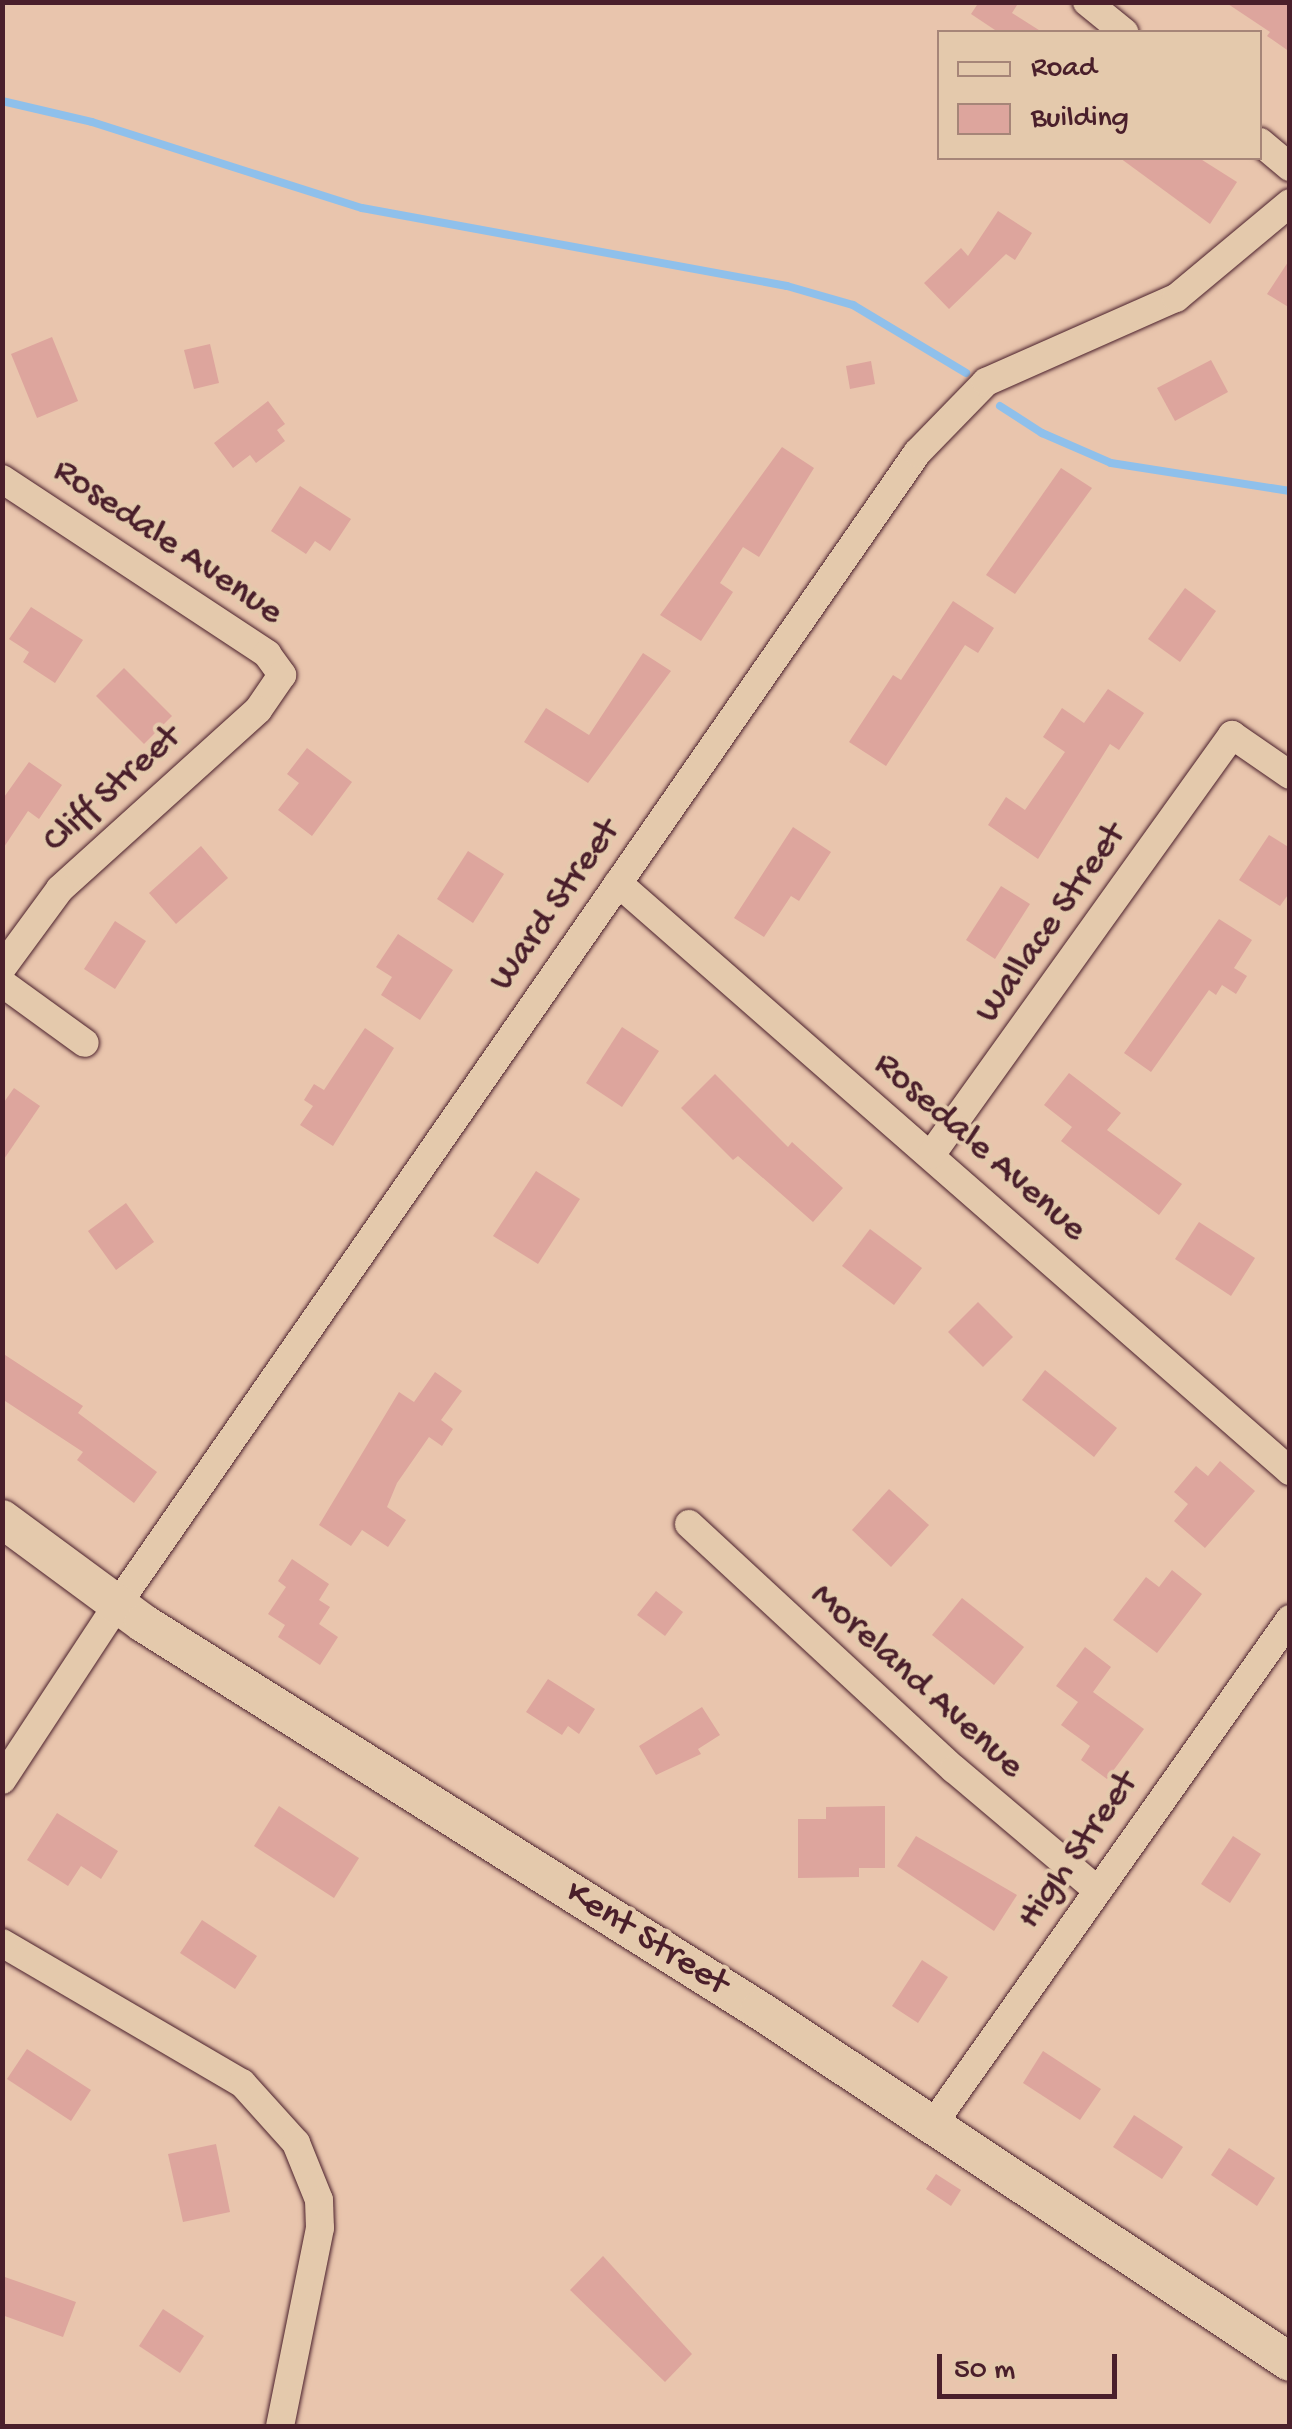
<!DOCTYPE html>
<html>
<head>
<meta charset="utf-8">
<style>
	body { margin:0 }
	#map { position:relative; width:1292px; height:2429px; overflow:hidden; background:#e9c5ad; font-family:"Gochi Hand",sans-serif }
	div>[style] { position:absolute }
	.stream>* { height:8px; margin:-4px; padding:0 4px; transform-origin:4px; border-radius:4px; background:#8fc0eb }
	.building>* { inset:0; background:#dda59d }
	.roads { filter:drop-shadow(0 0 2px #4a1f2b) drop-shadow(0 0 2px #4a1f2b) }
	.street>* { height:28px; margin:-14px; padding:0 14px; transform-origin:14px; border-radius:14px; background:#e4c9ac }
	.secondary>* { height:38px; margin:-19px; padding:0 19px; transform-origin:19px; border-radius:19px; background:#e4c9ac }
	span { translate:-50% -50%; white-space:nowrap; text-align:center; line-height:1.15; -webkit-text-stroke:8px #e4c9ac; paint-order:stroke }
	.street-label { font-size:38px; color:#4a1f2b }
	.frame { position:absolute; inset:0; border:5px solid #4a1f2b; pointer-events:none }
	.legend { position:absolute; left:937px; top:30px; width:325px; height:130px; box-sizing:border-box; background:#e4c9ac; border:2px solid #a68578; margin:0; padding:12px 18px; list-style:none; font-size:30px; color:#4a1f2b }
	.legend li { display:flex; align-items:center; gap:20px; height:50px }
	.legend b { width:50px; border:2px solid #a68578 }
	.scale { position:absolute; left:937px; top:2354px; width:180px; height:45px; box-sizing:border-box; border:5px solid #4a1f2b; border-top:0; padding-left:12px; font-size:30px; line-height:35px; white-space:nowrap; color:#4a1f2b; -webkit-text-stroke:8px #e4c9ac; paint-order:stroke }
</style>
</head>
<body>
<div id="map">
	<div class="stream">
		<div style="left:2px;top:101px;width:92px;rotate:13.1deg"></div>
		<div style="left:92px;top:122px;width:283px;rotate:17.7deg"></div>
		<div style="left:362px;top:208px;width:432px;rotate:10.4deg"></div>
		<div style="left:787px;top:286px;width:69px;rotate:16.1deg"></div>
		<div style="left:853px;top:305px;width:132px;rotate:31deg"></div>
		<div style="left:1000px;top:406px;width:50px;rotate:32.7deg"></div>
		<div style="left:1042px;top:433px;width:75px;rotate:23.5deg"></div>
		<div style="left:1111px;top:463px;width:181px;rotate:8.9deg"></div>
	</div>
	<div class="building">
		<div style="clip-path:polygon(979px 2px,1019px 2px,1012px 13px,1042px 32px,998px 32px,971px 14px)"></div>
		<div style="clip-path:polygon(1225px 2px,1290px 2px,1290px 52px,1267px 36px,1270px 32px)"></div>
		<div style="clip-path:polygon(1120px 158px,1199px 158px,1237px 182px,1210px 224px)"></div>
		<div style="clip-path:polygon(998px 211px,1032px 233px,1015px 260px,1006px 254px,949px 309px,924px 283px,961px 248px,968px 256px)"></div>
		<div style="clip-path:polygon(1290px 259px,1290px 308px,1267px 294px)"></div>
		<div style="clip-path:polygon(52px 337px,78px 401px,37px 418px,11px 354px)"></div>
		<div style="clip-path:polygon(210px 344px,219px 383px,194px 389px,184px 350px)"></div>
		<div style="clip-path:polygon(1211px 360px,1228px 392px,1175px 421px,1157px 388px)"></div>
		<div style="clip-path:polygon(871px 361px,875px 384px,850px 389px,846px 366px)"></div>
		<div style="clip-path:polygon(268px 401px,285px 424px,277px 430px,285px 441px,256px 463px,250px 455px,233px 468px,214px 443px)"></div>
		<div style="clip-path:polygon(782px 447px,814px 468px,759px 557px,743px 547px,720px 583px,733px 592px,701px 641px,660px 615px)"></div>
		<div style="clip-path:polygon(1061px 468px,1092px 488px,1015px 594px,986px 575px)"></div>
		<div style="clip-path:polygon(300px 486px,351px 519px,330px 551px,315px 541px,306px 554px,271px 531px)"></div>
		<div style="clip-path:polygon(1185px 588px,1216px 611px,1180px 662px,1148px 639px)"></div>
		<div style="clip-path:polygon(953px 601px,994px 628px,978px 653px,965px 645px,886px 766px,849px 742px,893px 675px,901px 680px)"></div>
		<div style="clip-path:polygon(31px 607px,83px 640px,55px 683px,23px 662px,29px 652px,9px 639px)"></div>
		<div style="clip-path:polygon(643px 653px,671px 671px,588px 783px,524px 742px,546px 708px,589px 735px)"></div>
		<div style="clip-path:polygon(124px 668px,172px 716px,144px 744px,96px 696px)"></div>
		<div style="clip-path:polygon(1108px 689px,1144px 713px,1119px 750px,1110px 744px,1038px 859px,988px 825px,1006px 797px,1025px 810px,1065px 752px,1043px 737px,1062px 708px,1084px 723px)"></div>
		<div style="clip-path:polygon(307px 748px,352px 782px,312px 836px,278px 810px,299px 783px,287px 774px)"></div>
		<div style="clip-path:polygon(29px 762px,62px 785px,39px 819px,28px 811px,2px 850px,2px 800px)"></div>
		<div style="clip-path:polygon(793px 827px,831px 852px,799px 901px,791px 896px,764px 937px,734px 918px)"></div>
		<div style="clip-path:polygon(1269px 835px,1290px 848px,1290px 892px,1280px 906px,1239px 880px)"></div>
		<div style="clip-path:polygon(201px 846px,228px 878px,176px 924px,149px 893px)"></div>
		<div style="clip-path:polygon(468px 851px,504px 874px,473px 923px,437px 899px)"></div>
		<div style="clip-path:polygon(1001px 886px,1030px 904px,995px 959px,966px 940px)"></div>
		<div style="clip-path:polygon(1219px 919px,1252px 940px,1234px 968px,1247px 976px,1236px 994px,1222px 985px,1216px 995px,1209px 990px,1151px 1072px,1124px 1053px)"></div>
		<div style="clip-path:polygon(115px 921px,146px 941px,115px 989px,84px 969px)"></div>
		<div style="clip-path:polygon(398px 934px,453px 970px,420px 1020px,381px 995px,392px 977px,376px 967px)"></div>
		<div style="clip-path:polygon(622px 1027px,659px 1051px,622px 1107px,586px 1083px)"></div>
		<div style="clip-path:polygon(365px 1028px,394px 1048px,333px 1146px,300px 1125px,313px 1106px,304px 1100px,314px 1084px,324px 1090px)"></div>
		<div style="clip-path:polygon(1069px 1073px,1121px 1113px,1107px 1130px,1182px 1184px,1159px 1215px,1061px 1141px,1072px 1127px,1044px 1105px)"></div>
		<div style="clip-path:polygon(715px 1074px,788px 1147px,792px 1142px,843px 1188px,813px 1222px,738px 1156px,733px 1160px,681px 1108px)"></div>
		<div style="clip-path:polygon(14px 1088px,40px 1106px,2px 1162px,2px 1105px)"></div>
		<div style="clip-path:polygon(536px 1171px,580px 1199px,538px 1264px,493px 1236px)"></div>
		<div style="clip-path:polygon(126px 1203px,154px 1242px,116px 1270px,88px 1231px)"></div>
		<div style="clip-path:polygon(1199px 1222px,1255px 1258px,1231px 1296px,1175px 1259px)"></div>
		<div style="clip-path:polygon(870px 1229px,922px 1268px,894px 1305px,842px 1266px)"></div>
		<div style="clip-path:polygon(978px 1302px,1013px 1337px,983px 1367px,948px 1332px)"></div>
		<div style="clip-path:polygon(2px 1353px,83px 1406px,78px 1413px,157px 1472px,134px 1503px,77px 1460px,83px 1452px,2px 1399px)"></div>
		<div style="clip-path:polygon(1045px 1370px,1117px 1428px,1094px 1457px,1022px 1400px)"></div>
		<div style="clip-path:polygon(435px 1372px,462px 1391px,441px 1420px,453px 1429px,442px 1446px,429px 1437px,397px 1483px,387px 1507px,406px 1520px,388px 1547px,362px 1530px,351px 1546px,319px 1525px,399px 1392px,414px 1402px)"></div>
		<div style="clip-path:polygon(1220px 1461px,1255px 1491px,1205px 1548px,1174px 1521px,1188px 1504px,1174px 1492px,1196px 1466px,1208px 1476px)"></div>
		<div style="clip-path:polygon(889px 1489px,929px 1525px,891px 1567px,852px 1530px)"></div>
		<div style="clip-path:polygon(292px 1559px,329px 1584px,319px 1600px,330px 1607px,319px 1624px,338px 1637px,320px 1665px,278px 1637px,285px 1625px,268px 1614px,286px 1587px,278px 1581px)"></div>
		<div style="clip-path:polygon(1172px 1570px,1202px 1594px,1157px 1653px,1113px 1620px,1146px 1577px,1159px 1587px)"></div>
		<div style="clip-path:polygon(656px 1591px,683px 1612px,665px 1636px,637px 1615px)"></div>
		<div style="clip-path:polygon(962px 1598px,1024px 1647px,994px 1685px,932px 1635px)"></div>
		<div style="clip-path:polygon(1085px 1647px,1111px 1667px,1093px 1692px,1144px 1729px,1107px 1779px,1081px 1760px,1090px 1746px,1061px 1725px,1078px 1702px,1056px 1686px)"></div>
		<div style="clip-path:polygon(548px 1679px,595px 1709px,579px 1734px,568px 1726px,562px 1735px,526px 1712px)"></div>
		<div style="clip-path:polygon(702px 1707px,720px 1735px,698px 1749px,701px 1754px,656px 1775px,639px 1746px)"></div>
		<div style="clip-path:polygon(279px 1806px,359px 1858px,334px 1898px,254px 1846px)"></div>
		<div style="clip-path:polygon(885px 1806px,885px 1868px,859px 1868px,859px 1877px,798px 1878px,798px 1819px,826px 1819px,826px 1807px)"></div>
		<div style="clip-path:polygon(57px 1813px,118px 1851px,101px 1879px,81px 1866px,68px 1886px,27px 1860px)"></div>
		<div style="clip-path:polygon(916px 1836px,1017px 1895px,994px 1931px,897px 1866px)"></div>
		<div style="clip-path:polygon(1233px 1836px,1261px 1854px,1230px 1903px,1201px 1884px)"></div>
		<div style="clip-path:polygon(202px 1920px,257px 1956px,235px 1989px,180px 1953px)"></div>
		<div style="clip-path:polygon(922px 1960px,948px 1977px,918px 2023px,892px 2006px)"></div>
		<div style="clip-path:polygon(27px 2049px,91px 2090px,71px 2121px,7px 2079px)"></div>
		<div style="clip-path:polygon(1043px 2051px,1101px 2089px,1080px 2120px,1023px 2083px)"></div>
		<div style="clip-path:polygon(1134px 2115px,1183px 2147px,1162px 2179px,1113px 2147px)"></div>
		<div style="clip-path:polygon(216px 2144px,230px 2212px,183px 2222px,168px 2154px)"></div>
		<div style="clip-path:polygon(1229px 2148px,1275px 2178px,1257px 2206px,1211px 2175px)"></div>
		<div style="clip-path:polygon(936px 2174px,961px 2190px,951px 2206px,926px 2189px)"></div>
		<div style="clip-path:polygon(603px 2256px,692px 2354px,665px 2382px,570px 2290px)"></div>
		<div style="clip-path:polygon(2px 2276px,76px 2302px,63px 2337px,2px 2315px)"></div>
		<div style="clip-path:polygon(163px 2309px,204px 2336px,180px 2373px,139px 2346px)"></div>
	</div>
	<div class="roads">
		<div class="street">
			<div style="left:1087px;top:2px;width:48px;rotate:39deg"></div>
			<div style="left:1260px;top:142px;width:39px;rotate:40deg"></div>
			<div style="left:2px;top:479px;width:318px;rotate:33.4deg"></div>
			<div style="left:267px;top:654px;width:26px;rotate:54deg"></div>
			<div style="left:282px;top:675px;width:42px;rotate:124.4deg"></div>
			<div style="left:258px;top:710px;width:267px;rotate:137.9deg"></div>
			<div style="left:60px;top:889px;width:98px;rotate:126.3deg"></div>
			<div style="left:618px;top:883px;width:893px;rotate:41.19deg"></div>
			<div style="left:2px;top:983px;width:102px;rotate:35.9deg"></div>
			<div style="left:931px;top:1155px;width:517px;rotate:-54.37deg"></div>
			<div style="left:1232px;top:735px;width:70px;rotate:34.6deg"></div>
			<div style="left:689px;top:1524px;width:361px;rotate:42.8deg"></div>
			<div style="left:954px;top:1769px;width:187px;rotate:40.2deg"></div>
			<div style="left:2px;top:1780px;width:209px;rotate:-56.7deg"></div>
			<div style="left:117px;top:1605px;width:1403px;rotate:-55.22deg"></div>
			<div style="left:917px;top:453px;width:99px;rotate:-45.8deg"></div>
			<div style="left:986px;top:382px;width:208px;rotate:-23.9deg"></div>
			<div style="left:1176px;top:298px;width:148px;rotate:-39.8deg"></div>
			<div style="left:2px;top:1943px;width:278px;rotate:30.3deg"></div>
			<div style="left:242px;top:2083px;width:81px;rotate:48deg"></div>
			<div style="left:296px;top:2143px;width:61px;rotate:68deg"></div>
			<div style="left:319px;top:2200px;width:28px;rotate:88deg"></div>
			<div style="left:320px;top:2228px;width:202px;rotate:101.4deg"></div>
			<div style="left:931px;top:2127px;width:622px;rotate:-54.75deg"></div>
		</div>
		<div class="secondary">
			<div style="left:2px;top:1519px;width:175px;rotate:36.4deg"></div>
			<div style="left:143px;top:1623px;width:727px;rotate:32.14deg"></div>
			<div style="left:759px;top:2010px;width:637px;rotate:33.54deg"></div>
		</div>
	</div>
	<div class="street-label">
		<span style="left:167px;top:543px;rotate:34deg">Rosedale Avenue</span>
		<span style="left:113px;top:790px;rotate:-42deg">Cliff Street</span>
		<span style="left:556px;top:906px;rotate:-55deg">Ward Street</span>
		<span style="left:1052px;top:924px;rotate:-55deg">Wallace Street</span>
		<span style="left:979px;top:1148px;rotate:41deg">Rosedale Avenue</span>
		<span style="left:916px;top:1682px;rotate:42deg">Moreland Avenue</span>
		<span style="left:1079px;top:1851px;rotate:-55deg">High Street</span>
		<span style="left:646px;top:1940px;rotate:32deg">Kent Street</span>
	</div>
	<div class="frame"></div>
	<ul class="legend">
	<li><b style="height:12px;background:#e4c9ac"></b>Road</li>
	<li><b style="height:28px;background:#dda59d"></b>Building</li>
	</ul>
	<div class="scale">50 m</div>
</div>
</body>
</html>
